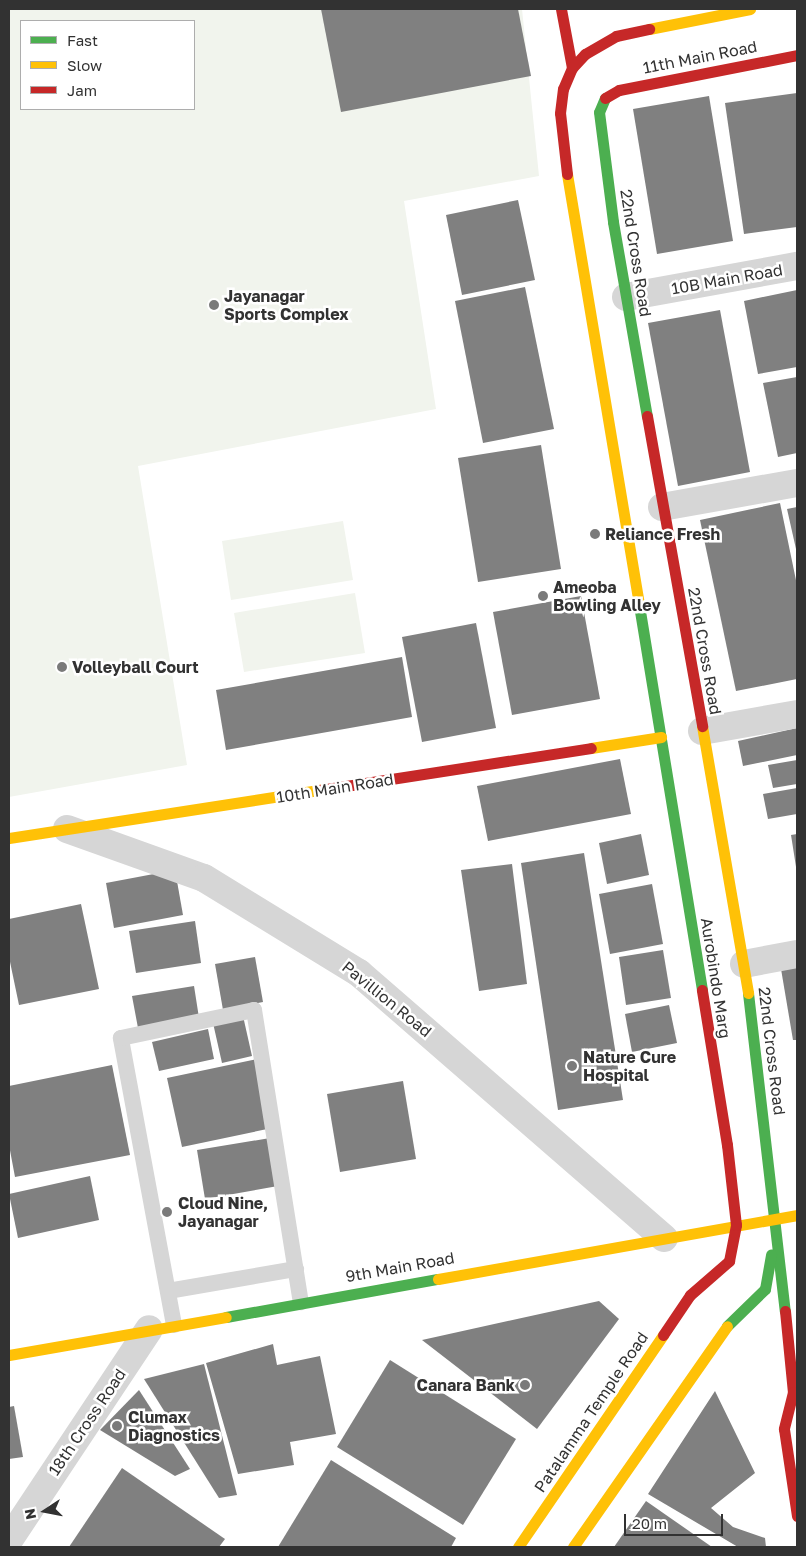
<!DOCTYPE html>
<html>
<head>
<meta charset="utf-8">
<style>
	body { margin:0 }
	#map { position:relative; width:806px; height:1556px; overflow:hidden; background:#fff; font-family:"Golos Text",sans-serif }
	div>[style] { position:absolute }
	.green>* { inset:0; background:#f1f4ed }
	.building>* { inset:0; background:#808080 }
	.lane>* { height:16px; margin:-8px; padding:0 8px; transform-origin:8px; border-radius:8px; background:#d6d6d6 }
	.street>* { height:28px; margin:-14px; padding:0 14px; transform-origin:14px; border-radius:14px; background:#d6d6d6 }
	.fast>* { height:11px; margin:-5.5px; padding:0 5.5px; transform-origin:5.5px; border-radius:5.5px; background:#4caf50 }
	.slow>* { height:11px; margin:-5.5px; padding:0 5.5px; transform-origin:5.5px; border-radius:5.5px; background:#ffc107 }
	.jam>* { height:11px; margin:-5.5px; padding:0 5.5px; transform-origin:5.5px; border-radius:5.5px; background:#c62828 }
	.dots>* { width:14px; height:14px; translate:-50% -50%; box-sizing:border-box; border:2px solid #fff; border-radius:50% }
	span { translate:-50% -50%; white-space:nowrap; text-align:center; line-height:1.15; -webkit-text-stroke:5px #fff; paint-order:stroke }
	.street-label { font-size:16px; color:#323232 }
	.poi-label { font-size:16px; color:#323232; font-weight:700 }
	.left { translate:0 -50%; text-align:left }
	.right { translate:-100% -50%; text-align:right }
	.frame { position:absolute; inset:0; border:10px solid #323232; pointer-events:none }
	.legend { position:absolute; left:20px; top:20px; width:175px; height:90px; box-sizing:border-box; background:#fff; border:1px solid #adadad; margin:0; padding:6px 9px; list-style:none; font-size:15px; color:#323232 }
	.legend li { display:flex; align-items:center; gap:10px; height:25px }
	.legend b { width:25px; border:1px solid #adadad }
	.north { position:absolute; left:20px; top:1486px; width:50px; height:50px; -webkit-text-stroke:4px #fff; paint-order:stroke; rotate:259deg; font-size:14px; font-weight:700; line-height:20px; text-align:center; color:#323232 }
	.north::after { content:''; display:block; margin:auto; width:18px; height:22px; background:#323232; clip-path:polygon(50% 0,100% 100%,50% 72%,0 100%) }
	.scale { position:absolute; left:624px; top:1514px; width:99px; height:22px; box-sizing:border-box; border:2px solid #323232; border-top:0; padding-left:6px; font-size:15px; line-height:18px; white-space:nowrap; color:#323232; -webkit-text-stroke:4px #fff; paint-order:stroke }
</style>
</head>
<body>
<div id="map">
	<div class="green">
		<div style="clip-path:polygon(evenodd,9px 9px,522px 9px,539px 176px,404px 201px,436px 409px,138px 466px,187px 765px,9px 797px,9px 9px,21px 21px,194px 21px,194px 109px,21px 109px,21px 21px)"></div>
		<div style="clip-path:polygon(343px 521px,353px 580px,231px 600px,222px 541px)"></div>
		<div style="clip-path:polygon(355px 593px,365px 653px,244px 672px,234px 613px)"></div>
	</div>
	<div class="building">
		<div style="clip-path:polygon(321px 9px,518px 9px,531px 76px,341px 112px)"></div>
		<div style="clip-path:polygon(797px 93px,797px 227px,744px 234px,725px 103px)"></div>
		<div style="clip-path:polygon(709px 96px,733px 241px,657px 254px,633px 109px)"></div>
		<div style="clip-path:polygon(518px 200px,535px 280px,462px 295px,446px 215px)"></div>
		<div style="clip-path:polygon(525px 287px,554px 429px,483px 443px,455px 301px)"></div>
		<div style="clip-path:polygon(797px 290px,797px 367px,758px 374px,744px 301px)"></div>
		<div style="clip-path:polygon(720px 310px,750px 472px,678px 486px,648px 323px)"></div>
		<div style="clip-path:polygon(797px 377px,797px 453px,778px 457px,763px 383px)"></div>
		<div style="clip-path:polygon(541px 445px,561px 569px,478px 582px,458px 458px)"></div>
		<div style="clip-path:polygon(780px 503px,797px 585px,797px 679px,736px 691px,700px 520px)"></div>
		<div style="clip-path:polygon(797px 507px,797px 549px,796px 549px,787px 509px)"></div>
		<div style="clip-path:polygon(581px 596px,600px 699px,512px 715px,493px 612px)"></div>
		<div style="clip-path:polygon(476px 623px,496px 728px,422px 742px,402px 637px)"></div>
		<div style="clip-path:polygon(402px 657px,412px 717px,226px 750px,216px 690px)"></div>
		<div style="clip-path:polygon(797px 728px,797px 755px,743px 766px,738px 741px)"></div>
		<div style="clip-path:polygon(620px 759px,631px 814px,488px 841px,477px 786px)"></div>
		<div style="clip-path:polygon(797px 760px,797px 784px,773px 788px,768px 765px)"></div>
		<div style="clip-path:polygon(797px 788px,797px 814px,768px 819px,763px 794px)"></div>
		<div style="clip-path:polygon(641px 834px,649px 875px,607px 884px,599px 843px)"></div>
		<div style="clip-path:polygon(797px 834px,797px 867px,796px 867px,791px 835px)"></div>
		<div style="clip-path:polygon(584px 853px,623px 1100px,558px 1110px,521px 863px)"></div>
		<div style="clip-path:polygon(512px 864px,527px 984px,479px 991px,461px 870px)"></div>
		<div style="clip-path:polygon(175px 870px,183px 915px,114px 928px,106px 883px)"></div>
		<div style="clip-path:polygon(652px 884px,663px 944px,610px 954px,599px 894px)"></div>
		<div style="clip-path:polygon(81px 904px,99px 989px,19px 1005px,9px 957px,9px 919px)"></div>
		<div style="clip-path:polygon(195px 921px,201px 963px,136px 973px,129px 931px)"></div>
		<div style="clip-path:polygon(663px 950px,671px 998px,626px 1005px,619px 957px)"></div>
		<div style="clip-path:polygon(255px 957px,263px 1002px,223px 1010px,215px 964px)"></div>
		<div style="clip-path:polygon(797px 960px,797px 1040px,793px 1040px,780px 963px)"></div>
		<div style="clip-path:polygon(194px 986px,199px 1018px,138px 1028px,132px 996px)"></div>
		<div style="clip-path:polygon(669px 1005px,677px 1043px,632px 1052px,625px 1014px)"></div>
		<div style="clip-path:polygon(243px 1016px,252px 1056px,222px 1063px,213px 1023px)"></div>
		<div style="clip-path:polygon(208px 1029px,214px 1059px,159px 1071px,152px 1042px)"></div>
		<div style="clip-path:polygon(257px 1059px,272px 1128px,182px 1147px,167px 1078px)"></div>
		<div style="clip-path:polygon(112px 1065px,130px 1155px,15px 1177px,9px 1145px,9px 1086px)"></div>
		<div style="clip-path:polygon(403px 1081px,416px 1159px,340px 1172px,327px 1094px)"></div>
		<div style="clip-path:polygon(270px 1138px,278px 1186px,205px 1199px,197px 1150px)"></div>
		<div style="clip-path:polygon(90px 1176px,99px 1220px,18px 1238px,9px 1194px)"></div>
		<div style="clip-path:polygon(599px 1301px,619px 1319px,537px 1429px,422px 1340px)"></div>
		<div style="clip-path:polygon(273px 1344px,277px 1365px,320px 1356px,336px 1434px,290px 1442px,294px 1465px,238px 1474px,206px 1363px)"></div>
		<div style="clip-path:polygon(390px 1360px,516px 1439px,463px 1525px,337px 1447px)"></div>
		<div style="clip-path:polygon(204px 1364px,237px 1495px,219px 1498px,144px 1379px)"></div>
		<div style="clip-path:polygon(139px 1390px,190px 1469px,175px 1476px,100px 1430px)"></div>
		<div style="clip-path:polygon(715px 1391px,755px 1473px,711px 1508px,733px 1527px,765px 1538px,766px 1547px,738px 1547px,648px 1494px)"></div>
		<div style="clip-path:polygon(14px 1406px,23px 1457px,9px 1459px,9px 1407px)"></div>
		<div style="clip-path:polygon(331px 1460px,456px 1538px,451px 1547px,278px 1547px)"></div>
		<div style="clip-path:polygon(122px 1468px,225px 1539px,219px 1547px,69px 1547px)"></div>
		<div style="clip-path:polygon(646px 1501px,712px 1547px,614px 1547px)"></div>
	</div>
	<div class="lane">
		<div style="left:168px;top:1291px;width:130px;rotate:-9.8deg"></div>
		<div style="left:174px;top:1325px;width:292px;rotate:-100.5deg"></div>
		<div style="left:121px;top:1038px;width:136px;rotate:-11.9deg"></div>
		<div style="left:254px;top:1010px;width:296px;rotate:80.9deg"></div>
	</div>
	<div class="street">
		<div style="left:626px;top:297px;width:174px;rotate:-10.3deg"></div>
		<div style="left:662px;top:507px;width:137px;rotate:-10.1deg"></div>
		<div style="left:702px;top:731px;width:97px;rotate:-10.1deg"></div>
		<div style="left:67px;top:829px;width:145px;rotate:19.7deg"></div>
		<div style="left:204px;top:878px;width:182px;rotate:31.5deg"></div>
		<div style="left:359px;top:973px;width:404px;rotate:41deg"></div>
		<div style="left:744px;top:964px;width:54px;rotate:-10.7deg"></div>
		<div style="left:9px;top:1540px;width:253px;rotate:-56.4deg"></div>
	</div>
	<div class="fast">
		<div style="left:605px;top:98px;width:15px;rotate:113deg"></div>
		<div style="left:599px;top:112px;width:111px;rotate:82.7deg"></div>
		<div style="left:613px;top:222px;width:197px;rotate:80.1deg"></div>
		<div style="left:639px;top:605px;width:390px;rotate:80.7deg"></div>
		<div style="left:748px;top:993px;width:320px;rotate:83.4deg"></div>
		<div style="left:226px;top:1317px;width:215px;rotate:-10.2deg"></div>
		<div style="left:727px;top:1326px;width:53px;rotate:-44.2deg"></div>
		<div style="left:765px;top:1289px;width:35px;rotate:-80deg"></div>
	</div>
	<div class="slow">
		<div style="left:649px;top:29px;width:103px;rotate:-11.2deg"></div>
		<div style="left:567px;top:174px;width:437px;rotate:80.5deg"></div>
		<div style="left:702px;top:726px;width:271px;rotate:80.2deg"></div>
		<div style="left:591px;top:748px;width:71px;rotate:-8.9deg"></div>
		<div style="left:9px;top:838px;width:315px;rotate:-8.8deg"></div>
		<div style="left:438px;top:1279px;width:365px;rotate:-10.1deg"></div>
		<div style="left:9px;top:1355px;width:220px;rotate:-9.9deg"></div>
		<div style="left:518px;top:1547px;width:257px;rotate:-55.6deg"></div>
		<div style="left:573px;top:1547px;width:269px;rotate:-55.1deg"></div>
	</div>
	<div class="jam">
		<div style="left:561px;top:9px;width:60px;rotate:79.4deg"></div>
		<div style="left:605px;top:98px;width:16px;rotate:-30deg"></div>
		<div style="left:619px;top:90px;width:181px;rotate:-11.1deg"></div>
		<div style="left:567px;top:174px;width:61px;rotate:-96.5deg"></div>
		<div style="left:560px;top:113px;width:24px;rotate:-83deg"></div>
		<div style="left:563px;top:89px;width:23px;rotate:-67deg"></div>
		<div style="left:572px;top:68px;width:19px;rotate:-47deg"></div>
		<div style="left:585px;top:54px;width:36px;rotate:-30deg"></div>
		<div style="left:616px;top:36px;width:34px;rotate:-12deg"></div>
		<div style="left:647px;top:416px;width:315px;rotate:79.9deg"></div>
		<div style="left:320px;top:790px;width:274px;rotate:-8.8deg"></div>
		<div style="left:785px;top:1311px;width:81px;rotate:84.4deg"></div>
		<div style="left:793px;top:1392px;width:38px;rotate:104deg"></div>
		<div style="left:784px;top:1429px;width:88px;rotate:81.5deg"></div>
		<div style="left:663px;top:1335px;width:48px;rotate:-56deg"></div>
		<div style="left:690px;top:1295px;width:52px;rotate:-41.1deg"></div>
		<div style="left:729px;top:1261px;width:37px;rotate:-79deg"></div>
		<div style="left:736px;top:1225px;width:81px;rotate:-96.4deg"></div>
		<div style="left:727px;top:1145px;width:157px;rotate:-99.2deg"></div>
	</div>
	<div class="dots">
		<div style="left:214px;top:305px;background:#7a7a7a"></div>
		<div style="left:595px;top:534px;background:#7a7a7a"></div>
		<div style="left:543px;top:596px;background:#7a7a7a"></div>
		<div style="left:62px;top:667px;background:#7a7a7a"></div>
		<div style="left:572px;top:1066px;background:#7a7a7a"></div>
		<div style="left:167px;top:1212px;background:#7a7a7a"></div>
		<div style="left:525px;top:1385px;background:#7a7a7a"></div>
		<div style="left:117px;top:1426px;background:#7a7a7a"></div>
	</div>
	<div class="street-label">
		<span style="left:700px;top:57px;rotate:-11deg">11th Main Road</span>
		<span style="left:636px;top:253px;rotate:81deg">22nd Cross Road</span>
		<span style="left:727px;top:279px;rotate:-10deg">10B Main Road</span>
		<span style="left:705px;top:651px;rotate:80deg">22nd Cross Road</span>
		<span style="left:335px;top:788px;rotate:-9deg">10th Main Road</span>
		<span style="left:716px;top:978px;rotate:81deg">Aurobindo Marg</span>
		<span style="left:387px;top:999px;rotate:39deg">Pavillion Road</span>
		<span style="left:772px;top:1051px;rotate:83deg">22nd Cross Road</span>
		<span style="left:400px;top:1267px;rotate:-10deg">9th Main Road</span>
		<span style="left:591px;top:1412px;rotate:-56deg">Patalamma Temple Road</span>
		<span style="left:87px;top:1422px;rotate:-56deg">18th Cross Road</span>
	</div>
	<div class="poi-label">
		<span class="left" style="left:224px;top:305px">Jayanagar<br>Sports Complex</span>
		<span class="left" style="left:605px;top:534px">Reliance Fresh</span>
		<span class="left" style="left:553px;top:596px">Ameoba<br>Bowling Alley</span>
		<span class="left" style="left:72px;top:667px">Volleyball Court</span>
		<span class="left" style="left:583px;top:1066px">Nature Cure<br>Hospital</span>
		<span class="left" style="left:178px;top:1212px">Cloud Nine,<br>Jayanagar</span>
		<span class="right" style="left:515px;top:1385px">Canara Bank</span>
		<span class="left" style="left:128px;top:1426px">Clumax<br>Diagnostics</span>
	</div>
	<div class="frame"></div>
	<ul class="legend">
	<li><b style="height:6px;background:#4caf50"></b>Fast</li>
	<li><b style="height:6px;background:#ffc107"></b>Slow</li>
	<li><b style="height:6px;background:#c62828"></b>Jam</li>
	</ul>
	<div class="north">N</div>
	<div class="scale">20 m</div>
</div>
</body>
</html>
